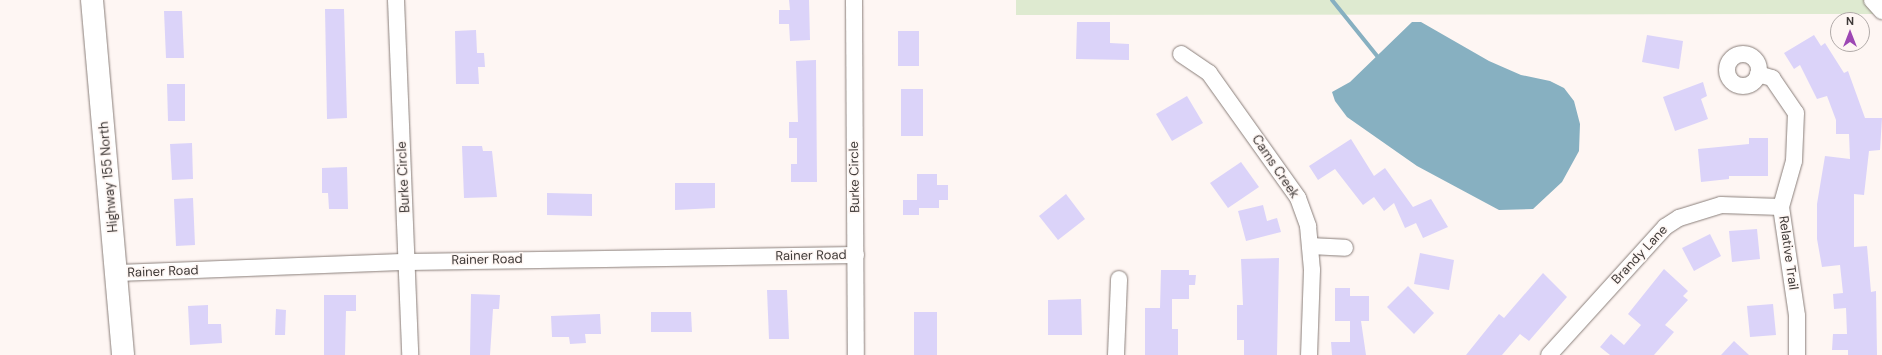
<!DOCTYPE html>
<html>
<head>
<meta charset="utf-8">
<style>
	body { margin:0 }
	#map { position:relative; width:1882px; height:355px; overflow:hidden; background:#fef6f3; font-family:"DM Sans",sans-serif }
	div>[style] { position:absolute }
	.green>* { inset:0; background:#deead0 }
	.water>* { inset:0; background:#87b0c1 }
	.stream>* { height:4px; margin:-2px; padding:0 2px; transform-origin:2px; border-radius:2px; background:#87b0c1 }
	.building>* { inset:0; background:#dbd3f9 }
	.roads { filter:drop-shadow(0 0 1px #8a7f7a) drop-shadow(0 0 1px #8a7f7a) }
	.minor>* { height:16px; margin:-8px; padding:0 8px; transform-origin:8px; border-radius:8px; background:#fff }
	.minor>.ring { margin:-8px; padding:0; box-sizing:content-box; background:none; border:16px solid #fff; border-radius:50% }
	.secondary>* { height:22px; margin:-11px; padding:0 11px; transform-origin:11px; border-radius:11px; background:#fff }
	span { translate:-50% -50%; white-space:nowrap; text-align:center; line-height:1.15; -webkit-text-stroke:3px #fef6f3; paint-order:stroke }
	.street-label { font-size:13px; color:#3e3937 }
	.north { position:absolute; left:1830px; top:12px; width:40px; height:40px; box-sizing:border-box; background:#fef6f3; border:1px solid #b1aaa8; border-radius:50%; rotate:0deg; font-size:11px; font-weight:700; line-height:16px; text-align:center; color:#3e3937 }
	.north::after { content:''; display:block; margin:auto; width:14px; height:18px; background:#9d47b4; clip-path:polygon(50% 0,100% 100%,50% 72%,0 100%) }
</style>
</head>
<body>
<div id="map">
	<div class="green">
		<div style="clip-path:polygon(1016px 0,1882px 0,1882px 14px,1016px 15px)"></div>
	</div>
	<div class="water">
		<div style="clip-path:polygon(1412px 22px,1421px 22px,1489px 61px,1521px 75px,1550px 81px,1564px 88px,1574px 101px,1580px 124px,1579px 151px,1562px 182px,1533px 209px,1499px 210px,1417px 166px,1347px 117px,1335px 101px,1332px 92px,1350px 82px)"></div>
	</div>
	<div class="stream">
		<div style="left:1332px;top:0;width:72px;rotate:51.2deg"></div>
	</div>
	<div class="building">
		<div style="clip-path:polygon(789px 0,809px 0,810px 40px,790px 41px,789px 24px,779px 24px,779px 10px,790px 10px)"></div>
		<div style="clip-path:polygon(325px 9px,344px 9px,347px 118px,327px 119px)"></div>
		<div style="clip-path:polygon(164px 11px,182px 11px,184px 58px,166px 58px)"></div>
		<div style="clip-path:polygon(1077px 22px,1110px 22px,1110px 43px,1129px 44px,1129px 60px,1076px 59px)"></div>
		<div style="clip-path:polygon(476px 30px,477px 53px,484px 53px,485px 67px,478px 67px,479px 84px,456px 84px,455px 31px)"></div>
		<div style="clip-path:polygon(898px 31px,919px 31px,919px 66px,898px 66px)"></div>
		<div style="clip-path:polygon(1647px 35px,1683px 41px,1679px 69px,1642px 62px)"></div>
		<div style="clip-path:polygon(1814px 35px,1821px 46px,1825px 43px,1844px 73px,1848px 71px,1865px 118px,1882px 118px,1880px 150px,1869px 151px,1864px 195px,1854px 194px,1854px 247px,1867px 246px,1871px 292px,1876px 291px,1877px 355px,1848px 355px,1848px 350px,1832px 350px,1833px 334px,1847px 334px,1846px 308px,1834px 309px,1833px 294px,1843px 293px,1840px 265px,1822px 267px,1817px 239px,1817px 204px,1825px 156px,1850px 159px,1849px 134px,1836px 134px,1836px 120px,1827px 96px,1817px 99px,1800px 65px,1794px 69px,1784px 53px)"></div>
		<div style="clip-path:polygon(816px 60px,817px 182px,791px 182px,791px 164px,797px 164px,797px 138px,789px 138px,789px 122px,798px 122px,796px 61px)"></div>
		<div style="clip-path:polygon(1703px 82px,1707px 96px,1701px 99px,1708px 119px,1675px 131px,1663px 97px)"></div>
		<div style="clip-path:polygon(167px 84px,185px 84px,185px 121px,168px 121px)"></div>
		<div style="clip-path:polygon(901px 89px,923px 89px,923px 136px,901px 136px)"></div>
		<div style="clip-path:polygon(1187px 96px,1203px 123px,1172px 141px,1156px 114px)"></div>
		<div style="clip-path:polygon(1749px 138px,1768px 138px,1768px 176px,1729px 176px,1729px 179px,1701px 182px,1698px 149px,1749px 144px)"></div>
		<div style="clip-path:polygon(1351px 139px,1374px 176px,1385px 168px,1413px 207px,1431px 199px,1448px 227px,1423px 238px,1416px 223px,1405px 228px,1394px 203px,1384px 211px,1374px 197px,1363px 205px,1335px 169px,1318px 180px,1309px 166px)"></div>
		<div style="clip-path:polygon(192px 143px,193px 179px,172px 180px,170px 144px)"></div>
		<div style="clip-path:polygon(462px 146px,482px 146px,483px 151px,492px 151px,497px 197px,464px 198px)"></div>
		<div style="clip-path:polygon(1241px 162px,1259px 187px,1228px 208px,1210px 183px)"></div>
		<div style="clip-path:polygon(347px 167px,348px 209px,329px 209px,328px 193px,322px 193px,322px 168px)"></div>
		<div style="clip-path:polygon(917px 174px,937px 174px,937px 185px,948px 185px,948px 200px,939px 200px,939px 208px,919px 208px,919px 215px,903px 215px,903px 200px,917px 200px)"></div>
		<div style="clip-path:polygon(675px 183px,715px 183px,715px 208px,675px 210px)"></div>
		<div style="clip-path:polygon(547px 193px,592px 194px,592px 216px,547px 215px)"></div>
		<div style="clip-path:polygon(1066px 194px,1085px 219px,1058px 240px,1039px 216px)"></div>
		<div style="clip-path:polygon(193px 198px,195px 245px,176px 246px,174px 199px)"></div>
		<div style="clip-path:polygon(1263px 205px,1267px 221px,1277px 218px,1281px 232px,1246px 241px,1238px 211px)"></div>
		<div style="clip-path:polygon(1757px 229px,1760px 259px,1732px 262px,1729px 231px)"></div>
		<div style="clip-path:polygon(1710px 234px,1721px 256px,1694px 271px,1682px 248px)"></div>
		<div style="clip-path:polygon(1420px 253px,1454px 260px,1449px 290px,1414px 284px)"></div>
		<div style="clip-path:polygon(1279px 258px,1277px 355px,1244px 355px,1244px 340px,1237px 340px,1237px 305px,1243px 305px,1241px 259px)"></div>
		<div style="clip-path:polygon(1664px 269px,1688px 291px,1683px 296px,1688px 300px,1665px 325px,1674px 332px,1654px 355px,1610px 355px,1600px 347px,1611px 334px,1624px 345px,1641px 325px,1628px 314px)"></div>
		<div style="clip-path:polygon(1161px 270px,1189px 270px,1189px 275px,1196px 275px,1195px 285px,1189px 285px,1189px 299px,1172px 299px,1172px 329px,1178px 329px,1178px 355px,1145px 355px,1145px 308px,1160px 308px)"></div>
		<div style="clip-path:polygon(1543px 273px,1567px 297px,1529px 341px,1520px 334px,1502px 355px,1466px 355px,1499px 314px,1504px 318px)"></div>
		<div style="clip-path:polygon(1408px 286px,1434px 313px,1414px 334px,1387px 307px)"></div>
		<div style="clip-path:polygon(1335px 288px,1350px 288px,1350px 296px,1369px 296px,1369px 321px,1361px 321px,1366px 355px,1332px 355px,1331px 342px,1350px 342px,1350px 321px,1335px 321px)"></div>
		<div style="clip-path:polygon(767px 290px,787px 290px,789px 339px,769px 339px)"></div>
		<div style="clip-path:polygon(471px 294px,500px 295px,499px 309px,493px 309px,490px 355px,470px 355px)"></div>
		<div style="clip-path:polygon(324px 295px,356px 295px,356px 311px,346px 311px,345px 355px,324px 355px)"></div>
		<div style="clip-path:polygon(1081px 299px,1082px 335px,1048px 335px,1048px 300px)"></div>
		<div style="clip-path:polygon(1773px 304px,1776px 335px,1750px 337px,1747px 306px)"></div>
		<div style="clip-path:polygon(208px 305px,208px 324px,221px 324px,222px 343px,190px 345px,188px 306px)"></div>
		<div style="clip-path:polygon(276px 309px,286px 310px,285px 335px,275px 335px)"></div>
		<div style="clip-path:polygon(651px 312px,691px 312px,692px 332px,651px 332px)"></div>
		<div style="clip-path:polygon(914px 312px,937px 312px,937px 355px,914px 355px)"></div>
		<div style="clip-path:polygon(600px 314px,601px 334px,585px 334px,586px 343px,570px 344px,569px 337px,552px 337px,551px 316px)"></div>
		<div style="clip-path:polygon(1734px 341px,1749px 355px,1721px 355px)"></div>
	</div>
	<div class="roads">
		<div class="minor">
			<div style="left:396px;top:0;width:355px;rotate:87.7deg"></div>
			<div style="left:854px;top:0;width:355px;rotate:89.7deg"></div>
			<div style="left:1872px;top:0;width:15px;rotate:48deg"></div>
			<div class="ring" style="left:1727px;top:54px;width:16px;height:16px"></div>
			<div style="left:1181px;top:54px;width:34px;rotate:34deg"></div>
			<div style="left:1209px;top:73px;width:153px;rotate:54.5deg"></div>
			<div style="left:1298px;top:198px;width:30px;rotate:70deg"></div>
			<div style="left:1308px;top:226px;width:44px;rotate:84.8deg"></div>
			<div style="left:1312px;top:270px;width:85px;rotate:92deg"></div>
			<div style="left:1758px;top:74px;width:15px;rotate:16deg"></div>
			<div style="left:1772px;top:78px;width:42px;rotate:55.6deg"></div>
			<div style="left:1796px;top:113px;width:48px;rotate:92.4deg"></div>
			<div style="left:1794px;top:161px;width:48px;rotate:105.8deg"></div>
			<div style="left:1781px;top:207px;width:110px;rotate:81.6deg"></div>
			<div style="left:1797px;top:316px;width:39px;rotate:90deg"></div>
			<div style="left:1310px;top:246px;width:35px;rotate:3deg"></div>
			<div style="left:118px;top:273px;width:290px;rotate:-2.2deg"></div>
			<div style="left:408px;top:262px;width:448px;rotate:-0.9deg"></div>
			<div style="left:1116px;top:355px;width:76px;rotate:-87.7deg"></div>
			<div style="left:1549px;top:355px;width:173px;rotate:-47.8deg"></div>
			<div style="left:1665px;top:227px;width:17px;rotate:-33deg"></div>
			<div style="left:1679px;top:218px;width:44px;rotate:-17.2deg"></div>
			<div style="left:1721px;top:205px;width:60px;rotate:1.9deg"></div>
		</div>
		<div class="secondary">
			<div style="left:92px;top:0;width:356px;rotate:85deg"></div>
		</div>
	</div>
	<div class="street-label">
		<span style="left:1275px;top:167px;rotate:56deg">Cams Creek</span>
		<span style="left:109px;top:177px;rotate:-95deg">Highway 155 North</span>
		<span style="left:404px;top:177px;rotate:-93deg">Burke Circle</span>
		<span style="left:855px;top:177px;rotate:-91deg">Burke Circle</span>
		<span style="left:1788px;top:253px;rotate:82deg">Relative Trail</span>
		<span style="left:1640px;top:255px;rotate:-47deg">Brandy Lane</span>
		<span style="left:811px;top:256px;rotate:-1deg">Rainer Road</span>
		<span style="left:487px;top:260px;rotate:-1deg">Rainer Road</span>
		<span style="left:163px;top:272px;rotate:-2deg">Rainer Road</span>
	</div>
	<div class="north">N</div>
</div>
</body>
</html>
